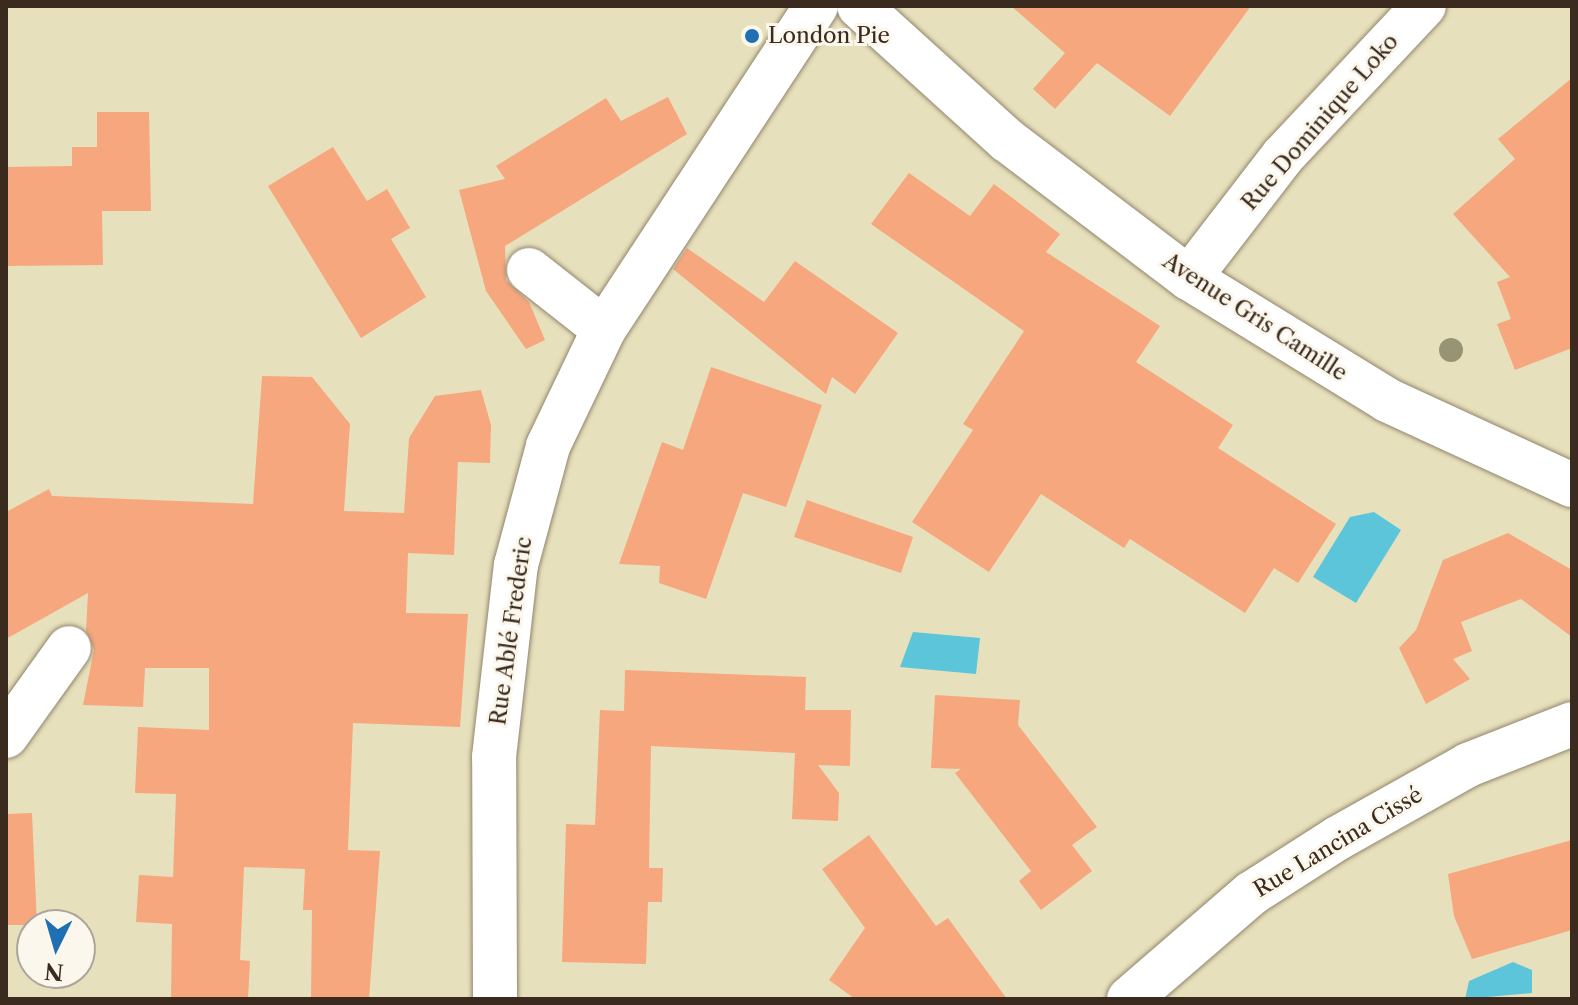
<!DOCTYPE html>
<html>
<head>
<meta charset="utf-8">
<style>
	body { margin:0 }
	#map { position:relative; width:1578px; height:1005px; overflow:hidden; background:#e7e0bc; font-family:"Libre Caslon Text",serif }
	div>[style] { position:absolute }
	.water>* { inset:0; background:#5dc5da }
	.building>* { inset:0; background:#f6a77e }
	.roads { filter:drop-shadow(0 0 2px #91856d) drop-shadow(0 0 2px #91856d) }
	.minor>* { height:44px; margin:-22px; padding:0 22px; transform-origin:22px; border-radius:22px; background:#fff }
	.trees>* { width:24px; height:24px; margin:-12px; border-radius:50%; background:#979474 }
	.dots>* { width:22px; height:22px; translate:-50% -50%; box-sizing:border-box; border:4px solid #fbf7ec; border-radius:50% }
	span { translate:-50% -50%; white-space:nowrap; text-align:center; line-height:1.15; -webkit-text-stroke:6px #fbf7ec; paint-order:stroke }
	.poi-label { font-size:22px; color:#3b2a1e }
	.left { translate:0 -50%; text-align:left }
	.street-label { font-size:22px; color:#3b2a1e }
	.frame { position:absolute; inset:0; border:8px solid #3b2a1e; pointer-events:none }
	.north { position:absolute; left:16px; top:909px; width:80px; height:80px; box-sizing:border-box; background:#fbf7ec; border:2px solid #aea59a; border-radius:50%; rotate:185deg; font-size:22px; font-weight:700; line-height:32px; text-align:center; color:#3b2a1e }
	.north::after { content:''; display:block; margin:auto; width:28px; height:36px; background:#1f6fb2; clip-path:polygon(50% 0,100% 100%,50% 72%,0 100%) }
</style>
</head>
<body>
<div id="map">
	<div class="water">
		<div style="clip-path:polygon(1374px 512px,1401px 530px,1356px 603px,1313px 577px,1350px 517px)"></div>
		<div style="clip-path:polygon(913px 632px,980px 638px,976px 674px,900px 667px)"></div>
		<div style="clip-path:polygon(1513px 962px,1532px 970px,1532px 993px,1465px 999px,1469px 981px)"></div>
	</div>
	<div class="building">
		<div style="clip-path:polygon(1011px 6px,1251px 6px,1170px 116px,1097px 63px,1055px 109px,1033px 89px,1065px 53px)"></div>
		<div style="clip-path:polygon(1572px 78px,1572px 348px,1515px 370px,1497px 324px,1511px 319px,1497px 282px,1510px 277px,1453px 214px,1515px 159px,1498px 139px)"></div>
		<div style="clip-path:polygon(668px 97px,687px 134px,505px 246px,506px 280px,529px 302px,545px 340px,526px 349px,486px 291px,459px 190px,505px 179px,496px 166px,606px 98px,621px 121px)"></div>
		<div style="clip-path:polygon(97px 112px,149px 112px,151px 211px,102px 211px,103px 265px,6px 266px,6px 167px,72px 166px,72px 147px,97px 147px)"></div>
		<div style="clip-path:polygon(333px 147px,367px 201px,387px 189px,410px 228px,391px 239px,426px 297px,361px 338px,268px 186px)"></div>
		<div style="clip-path:polygon(909px 173px,970px 216px,994px 184px,1060px 234px,1046px 252px,1160px 326px,1136px 362px,1233px 425px,1218px 448px,1336px 524px,1298px 583px,1274px 568px,1245px 613px,1130px 539px,1124px 548px,1041px 494px,989px 572px,912px 522px,973px 430px,963px 424px,1024px 331px,871px 224px)"></div>
		<div style="clip-path:polygon(687px 248px,764px 302px,795px 261px,898px 333px,855px 394px,832px 377px,826px 394px,673px 269px)"></div>
		<div style="clip-path:polygon(711px 367px,822px 405px,786px 507px,743px 493px,706px 599px,659px 583px,660px 566px,619px 564px,662px 442px,683px 450px)"></div>
		<div style="clip-path:polygon(262px 376px,312px 377px,350px 424px,344px 511px,404px 513px,409px 438px,435px 396px,481px 390px,491px 425px,490px 463px,458px 462px,454px 555px,408px 553px,406px 613px,468px 614px,460px 727px,353px 723px,348px 850px,380px 851px,369px 999px,311px 999px,312px 910px,303px 910px,305px 869px,244px 867px,240px 960px,250px 961px,248px 999px,171px 999px,172px 924px,136px 922px,139px 875px,173px 877px,176px 794px,135px 793px,138px 727px,209px 730px,209px 668px,145px 668px,143px 707px,83px 705px,94px 650px,86px 631px,88px 593px,6px 639px,6px 512px,49px 489px,52px 496px,253px 504px)"></div>
		<div style="clip-path:polygon(807px 500px,913px 537px,901px 573px,794px 537px)"></div>
		<div style="clip-path:polygon(1508px 533px,1572px 570px,1572px 637px,1521px 599px,1461px 622px,1472px 651px,1453px 659px,1470px 679px,1426px 704px,1399px 648px,1416px 630px,1443px 560px)"></div>
		<div style="clip-path:polygon(625px 670px,806px 677px,805px 710px,851px 710px,850px 766px,818px 765px,839px 793px,838px 821px,792px 819px,795px 753px,651px 746px,649px 868px,663px 868px,662px 902px,648px 902px,646px 964px,562px 962px,566px 824px,595px 825px,600px 710px,624px 711px)"></div>
		<div style="clip-path:polygon(935px 695px,1020px 700px,1018px 725px,1097px 827px,1072px 845px,1092px 871px,1041px 910px,1019px 881px,1031px 871px,955px 773px,961px 769px,931px 768px)"></div>
		<div style="clip-path:polygon(32px 813px,37px 925px,6px 925px,6px 814px)"></div>
		<div style="clip-path:polygon(869px 835px,936px 926px,948px 918px,1007px 999px,855px 999px,829px 980px,865px 928px,822px 869px)"></div>
		<div style="clip-path:polygon(1572px 840px,1572px 930px,1472px 959px,1454px 916px,1448px 874px)"></div>
	</div>
	<div class="roads">
		<div class="minor">
			<div style="left:859px;top:6px;width:200px;rotate:42.2deg"></div>
			<div style="left:1007px;top:140px;width:228px;rotate:37.2deg"></div>
			<div style="left:1189px;top:278px;width:233px;rotate:31.6deg"></div>
			<div style="left:1387px;top:400px;width:204px;rotate:24.7deg"></div>
			<div style="left:529px;top:270px;width:95px;rotate:38.2deg"></div>
			<div style="left:1189px;top:278px;width:154px;rotate:-52.4deg"></div>
			<div style="left:1283px;top:156px;width:206px;rotate:-46.8deg"></div>
			<div style="left:6px;top:736px;width:108px;rotate:-54.4deg"></div>
			<div style="left:495px;top:999px;width:242px;rotate:-90.2deg"></div>
			<div style="left:494px;top:757px;width:193px;rotate:-83.5deg"></div>
			<div style="left:516px;top:565px;width:123px;rotate:-74.9deg"></div>
			<div style="left:548px;top:446px;width:130px;rotate:-64.4deg"></div>
			<div style="left:604px;top:329px;width:386px;rotate:-56.7deg"></div>
			<div style="left:1129px;top:999px;width:162px;rotate:-40.8deg"></div>
			<div style="left:1252px;top:893px;width:102px;rotate:-32.6deg"></div>
			<div style="left:1338px;top:838px;width:149px;rotate:-29.3deg"></div>
			<div style="left:1468px;top:765px;width:112px;rotate:-21.5deg"></div>
		</div>
	</div>
	<div class="trees">
		<div style="left:1451px;top:350px"></div>
	</div>
	<div class="dots">
		<div style="left:752px;top:36px;background:#1f6fb2"></div>
	</div>
	<div class="poi-label">
		<span class="left" style="left:768px;top:36px">London Pie</span>
	</div>
	<div class="street-label">
		<span style="left:1320px;top:122px;rotate:-49deg">Rue Dominique Loko</span>
		<span style="left:1255px;top:317px;rotate:33deg">Avenue Gris Camille</span>
		<span style="left:511px;top:631px;rotate:-82deg">Rue Ablé Frederic</span>
		<span style="left:1338px;top:842px;rotate:-31deg">Rue Lancina Cissé</span>
	</div>
	<div class="frame"></div>
	<div class="north">N</div>
</div>
</body>
</html>
